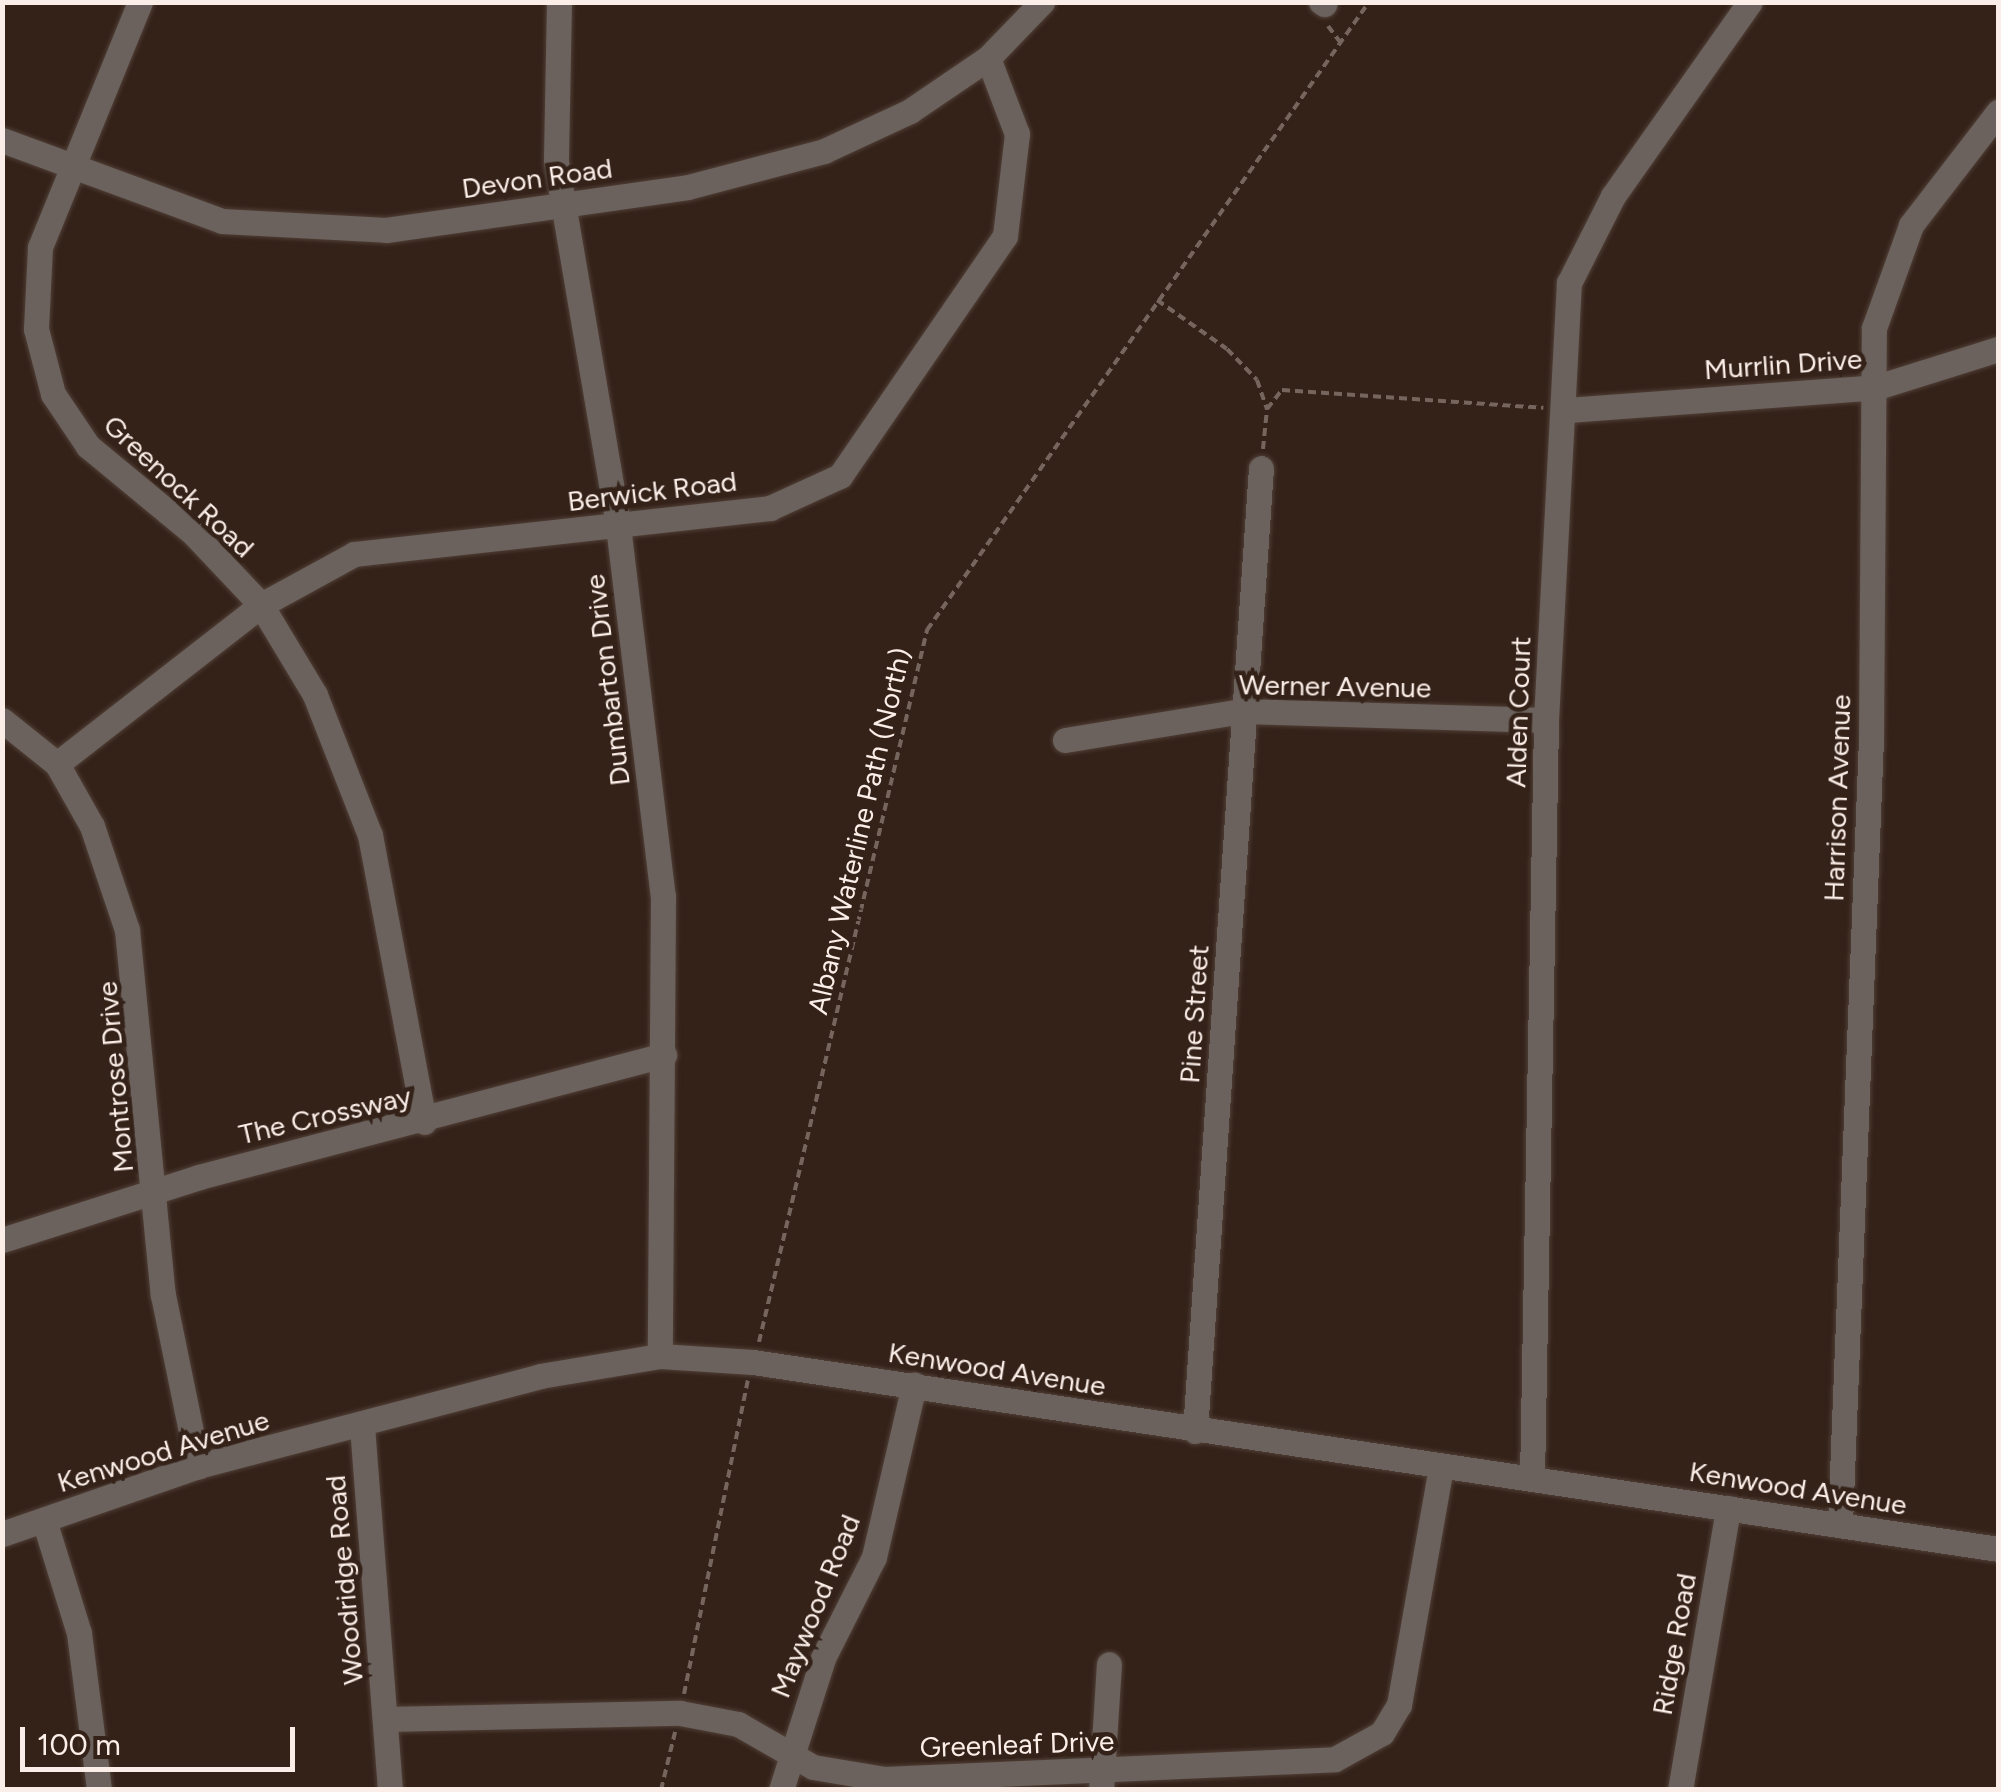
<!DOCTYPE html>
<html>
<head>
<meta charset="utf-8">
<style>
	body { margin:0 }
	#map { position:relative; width:2001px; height:1792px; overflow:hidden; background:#342219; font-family:Figtree,sans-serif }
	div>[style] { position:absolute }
	.path>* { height:4px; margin-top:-2px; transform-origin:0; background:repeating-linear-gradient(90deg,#75655d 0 8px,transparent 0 13px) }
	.roads { filter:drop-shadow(0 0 2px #503f36) drop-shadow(0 0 2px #503f36) }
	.minor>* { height:25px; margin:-12.5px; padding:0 12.5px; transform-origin:12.5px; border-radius:12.5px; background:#6b625d }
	span { translate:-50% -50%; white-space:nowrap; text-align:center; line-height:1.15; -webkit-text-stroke:9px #342219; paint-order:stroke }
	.street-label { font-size:28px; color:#fbeee8 }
	.frame { position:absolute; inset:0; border:5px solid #fbeee8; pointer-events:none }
	.scale { position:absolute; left:20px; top:1727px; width:275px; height:45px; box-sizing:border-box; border:5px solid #fbeee8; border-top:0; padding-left:12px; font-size:30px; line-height:35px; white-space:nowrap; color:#fbeee8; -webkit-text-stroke:8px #342219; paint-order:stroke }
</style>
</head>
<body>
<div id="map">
	<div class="path">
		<div style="left:1328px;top:26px;width:20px;rotate:53deg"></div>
		<div style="left:1157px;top:300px;width:85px;rotate:35deg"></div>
		<div style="left:1227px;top:349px;width:43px;rotate:45.9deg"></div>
		<div style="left:1257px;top:380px;width:31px;rotate:71deg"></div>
		<div style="left:1263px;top:449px;width:40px;rotate:-84.3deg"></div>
		<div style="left:1267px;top:409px;width:24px;rotate:-52deg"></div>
		<div style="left:1282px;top:390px;width:262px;rotate:3.9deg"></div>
		<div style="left:759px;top:1342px;width:732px;rotate:-76.72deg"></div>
		<div style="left:927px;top:630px;width:768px;rotate:-54.86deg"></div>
		<div style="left:684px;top:1694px;width:320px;rotate:-78.5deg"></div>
		<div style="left:661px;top:1790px;width:60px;rotate:-76.4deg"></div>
	</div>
	<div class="roads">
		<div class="minor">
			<div style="left:140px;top:2px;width:265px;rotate:112.2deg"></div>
			<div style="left:40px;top:247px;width:82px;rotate:92.8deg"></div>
			<div style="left:36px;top:329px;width:67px;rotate:75.3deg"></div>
			<div style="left:53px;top:394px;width:63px;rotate:56.1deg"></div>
			<div style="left:88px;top:446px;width:136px;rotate:39.6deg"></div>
			<div style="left:193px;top:533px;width:99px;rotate:46.6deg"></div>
			<div style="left:261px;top:605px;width:105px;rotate:59deg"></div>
			<div style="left:315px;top:695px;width:150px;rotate:68.6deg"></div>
			<div style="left:370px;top:835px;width:292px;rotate:79.3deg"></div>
			<div style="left:559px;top:2px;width:160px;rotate:91.1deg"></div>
			<div style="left:556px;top:162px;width:369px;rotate:80.3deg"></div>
			<div style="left:618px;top:526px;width:373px;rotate:83.1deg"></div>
			<div style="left:663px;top:896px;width:460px;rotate:90.4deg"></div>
			<div style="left:1321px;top:2px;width:4px;rotate:34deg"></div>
			<div style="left:2px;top:140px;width:234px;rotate:20.2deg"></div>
			<div style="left:222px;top:221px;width:164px;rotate:3.1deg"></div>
			<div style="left:386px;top:230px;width:305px;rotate:-8.1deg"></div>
			<div style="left:688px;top:187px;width:141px;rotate:-14.8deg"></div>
			<div style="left:824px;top:151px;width:95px;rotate:-24.9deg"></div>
			<div style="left:910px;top:111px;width:94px;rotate:-34.2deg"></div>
			<div style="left:988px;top:58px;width:78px;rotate:-46deg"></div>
			<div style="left:1566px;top:410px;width:312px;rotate:-4.2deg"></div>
			<div style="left:1877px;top:387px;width:127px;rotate:-17.4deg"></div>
			<div style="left:2px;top:720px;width:70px;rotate:38.7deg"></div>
			<div style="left:57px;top:764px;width:71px;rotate:60.6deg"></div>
			<div style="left:92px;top:826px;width:110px;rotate:71.4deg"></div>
			<div style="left:127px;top:930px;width:367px;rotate:84.4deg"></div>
			<div style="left:163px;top:1295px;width:175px;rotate:78.4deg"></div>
			<div style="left:1065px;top:740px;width:180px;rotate:-9.3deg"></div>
			<div style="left:1243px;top:711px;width:303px;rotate:1.7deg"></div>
			<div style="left:57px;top:764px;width:259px;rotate:-37.9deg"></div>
			<div style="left:261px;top:605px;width:106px;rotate:-28.7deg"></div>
			<div style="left:354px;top:554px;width:419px;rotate:-6.3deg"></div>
			<div style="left:770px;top:508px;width:77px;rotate:-24.6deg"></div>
			<div style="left:840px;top:476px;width:291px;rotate:-55.5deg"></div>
			<div style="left:1005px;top:236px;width:103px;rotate:-83.3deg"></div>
			<div style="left:1017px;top:134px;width:81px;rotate:-110.9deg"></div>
			<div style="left:2px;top:1240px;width:207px;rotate:-17.7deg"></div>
			<div style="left:199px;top:1177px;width:481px;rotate:-14.7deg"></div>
			<div style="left:362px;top:1426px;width:365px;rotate:85.6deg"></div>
			<div style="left:1195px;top:1431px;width:965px;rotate:-86.08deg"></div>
			<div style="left:1532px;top:1479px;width:759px;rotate:-88.94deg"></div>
			<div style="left:1546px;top:720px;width:438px;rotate:-87deg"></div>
			<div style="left:1569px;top:283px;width:97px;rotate:-63.2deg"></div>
			<div style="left:1613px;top:196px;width:237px;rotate:-54.8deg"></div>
			<div style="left:44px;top:1520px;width:118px;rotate:72.8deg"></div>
			<div style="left:79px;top:1633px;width:158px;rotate:82.7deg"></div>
			<div style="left:1840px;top:1524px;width:786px;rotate:-87.74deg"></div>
			<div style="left:1871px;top:739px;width:411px;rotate:-89.6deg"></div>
			<div style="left:1874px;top:328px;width:109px;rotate:-70.2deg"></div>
			<div style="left:1911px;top:225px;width:143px;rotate:-52.4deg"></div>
			<div style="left:2px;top:1534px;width:207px;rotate:-19.1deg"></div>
			<div style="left:198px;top:1466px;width:354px;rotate:-14.7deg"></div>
			<div style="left:540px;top:1376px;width:122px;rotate:-9.5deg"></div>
			<div style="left:660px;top:1356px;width:93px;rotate:3.7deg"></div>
			<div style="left:753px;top:1362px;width:1259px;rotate:8.54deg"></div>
			<div style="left:386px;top:1719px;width:294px;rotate:-1.2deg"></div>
			<div style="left:680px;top:1713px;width:59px;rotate:10.7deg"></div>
			<div style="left:738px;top:1724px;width:86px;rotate:29.8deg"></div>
			<div style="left:813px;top:1767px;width:73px;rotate:9.5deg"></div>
			<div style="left:885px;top:1779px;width:450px;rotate:-2.5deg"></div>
			<div style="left:1335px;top:1759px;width:54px;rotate:-29deg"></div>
			<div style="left:1382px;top:1733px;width:33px;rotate:-59deg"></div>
			<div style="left:1399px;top:1705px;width:242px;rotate:-80deg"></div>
			<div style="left:781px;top:1790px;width:139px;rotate:-72.3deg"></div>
			<div style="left:823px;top:1658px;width:113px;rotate:-63.2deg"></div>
			<div style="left:874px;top:1557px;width:177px;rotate:-76.9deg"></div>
			<div style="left:1101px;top:1790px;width:126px;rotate:-86.4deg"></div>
			<div style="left:1680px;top:1790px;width:286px;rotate:-80.3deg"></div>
		</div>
	</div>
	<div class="street-label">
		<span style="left:537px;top:178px;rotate:-8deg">Devon Road</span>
		<span style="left:1783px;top:364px;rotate:-4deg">Murrlin Drive</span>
		<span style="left:179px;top:486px;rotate:43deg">Greenock Road</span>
		<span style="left:652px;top:491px;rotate:-7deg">Berwick Road</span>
		<span style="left:607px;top:680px;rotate:-97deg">Dumbarton Drive</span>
		<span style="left:1335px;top:686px;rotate:1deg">Werner Avenue</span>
		<span style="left:1518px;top:712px;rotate:-88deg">Alden Court</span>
		<span style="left:1837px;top:798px;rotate:-88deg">Harrison Avenue</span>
		<span style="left:859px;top:831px;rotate:-77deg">Albany Waterline Path (North)</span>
		<span style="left:1194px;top:1014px;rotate:-86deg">Pine Street</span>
		<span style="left:115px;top:1077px;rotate:-95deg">Montrose Drive</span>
		<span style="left:325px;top:1115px;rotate:-13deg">The Crossway</span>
		<span style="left:997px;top:1369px;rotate:9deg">Kenwood Avenue</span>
		<span style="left:163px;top:1451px;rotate:-17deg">Kenwood Avenue</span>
		<span style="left:1798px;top:1488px;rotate:9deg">Kenwood Avenue</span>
		<span style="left:344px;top:1580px;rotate:-95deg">Woodridge Road</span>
		<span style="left:815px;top:1606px;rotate:-68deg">Maywood Road</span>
		<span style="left:1674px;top:1644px;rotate:-80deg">Ridge Road</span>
		<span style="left:1017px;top:1744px;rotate:-2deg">Greenleaf Drive</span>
	</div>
	<div class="frame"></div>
	<div class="scale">100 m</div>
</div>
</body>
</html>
